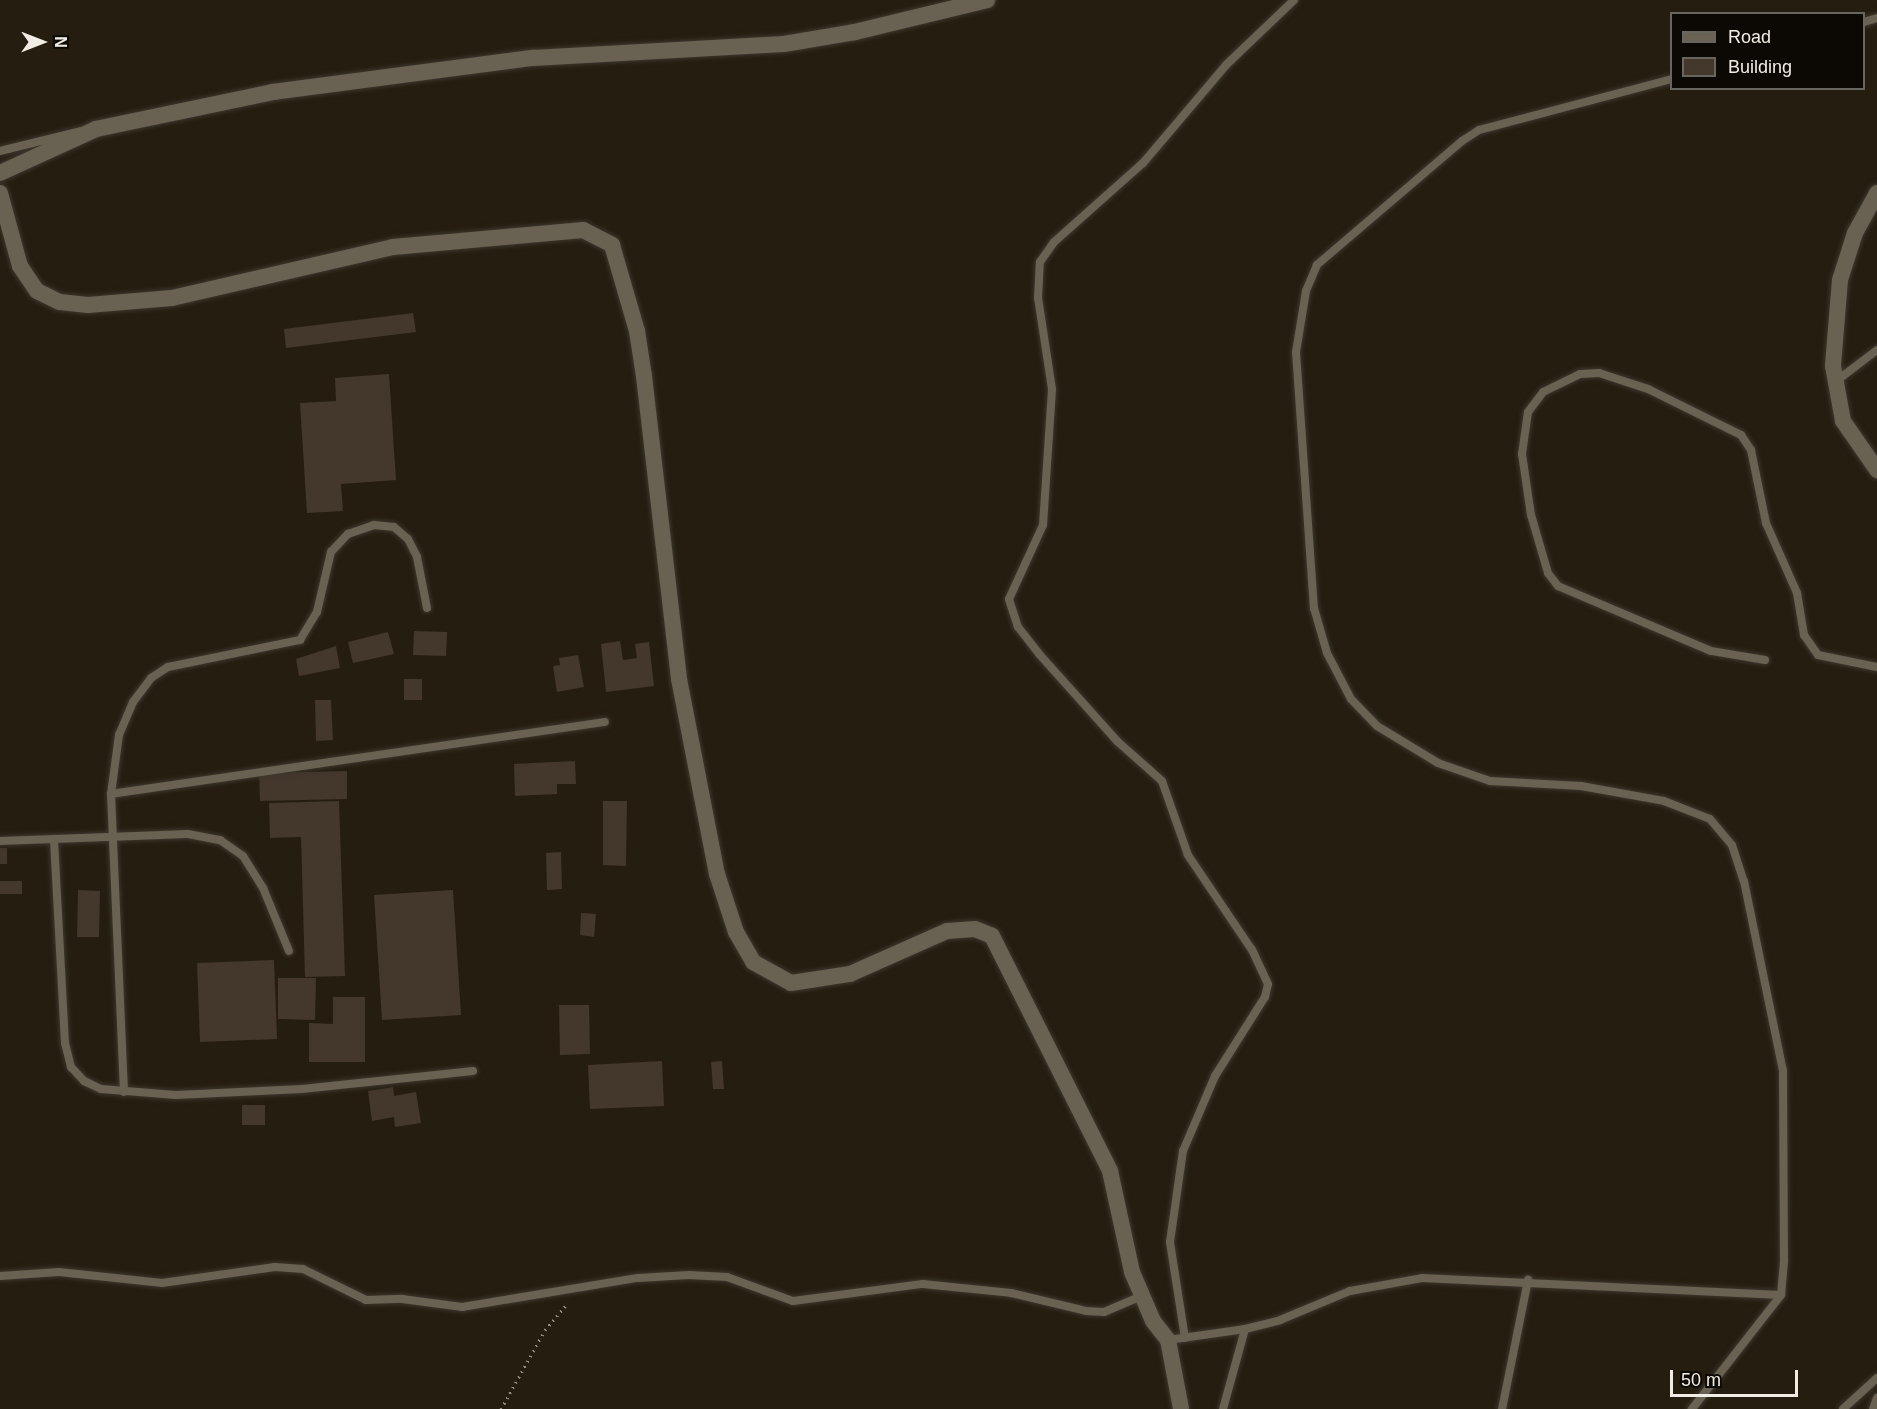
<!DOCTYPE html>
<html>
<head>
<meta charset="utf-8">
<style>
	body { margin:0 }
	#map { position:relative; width:1877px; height:1409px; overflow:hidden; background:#251e10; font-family:Helvetica,sans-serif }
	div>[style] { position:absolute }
	.building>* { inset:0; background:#44372c }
	.path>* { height:3px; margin-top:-1.5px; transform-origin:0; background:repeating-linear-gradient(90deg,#938d82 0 1.5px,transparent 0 6px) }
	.roads { filter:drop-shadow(0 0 2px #3c362e) drop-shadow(0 0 2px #3c362e) }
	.service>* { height:8px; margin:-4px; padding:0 4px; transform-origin:4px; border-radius:4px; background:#696151 }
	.minor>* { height:16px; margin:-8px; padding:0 8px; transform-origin:8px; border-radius:8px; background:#696151 }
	span { translate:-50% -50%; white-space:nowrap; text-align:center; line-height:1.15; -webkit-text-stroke:4.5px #0c0904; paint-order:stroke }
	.legend { position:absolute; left:1670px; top:12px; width:195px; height:78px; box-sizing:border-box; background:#0c0904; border:2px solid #68645e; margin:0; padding:8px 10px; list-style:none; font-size:18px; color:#f2ede4 }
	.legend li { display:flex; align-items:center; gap:12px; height:30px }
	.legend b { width:30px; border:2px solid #68645e }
	.north { position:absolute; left:12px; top:12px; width:60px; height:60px; -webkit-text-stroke:4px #0c0904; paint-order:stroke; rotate:90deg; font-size:16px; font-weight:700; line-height:24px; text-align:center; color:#f2ede4 }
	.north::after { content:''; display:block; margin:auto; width:21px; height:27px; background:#f2ede4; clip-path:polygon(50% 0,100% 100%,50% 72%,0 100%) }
	.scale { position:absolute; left:1670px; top:1370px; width:128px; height:27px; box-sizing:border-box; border:3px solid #f2ede4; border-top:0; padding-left:8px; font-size:18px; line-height:21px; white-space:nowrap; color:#f2ede4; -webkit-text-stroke:4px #0c0904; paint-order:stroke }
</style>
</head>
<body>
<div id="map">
	<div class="building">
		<div style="clip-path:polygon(413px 313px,416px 332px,286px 348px,284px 329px)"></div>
		<div style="clip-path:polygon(389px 374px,396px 480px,341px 484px,343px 511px,307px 513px,300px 403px,336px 401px,335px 378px)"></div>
		<div style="clip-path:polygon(414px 631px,447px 632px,446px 656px,413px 655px)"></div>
		<div style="clip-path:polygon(388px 632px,394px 654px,353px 663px,348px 642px)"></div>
		<div style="clip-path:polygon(620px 641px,623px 660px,637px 658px,635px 644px,649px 642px,654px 686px,606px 692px,601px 644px)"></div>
		<div style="clip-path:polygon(336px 646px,340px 668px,299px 676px,296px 659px)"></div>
		<div style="clip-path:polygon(578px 655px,584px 687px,557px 692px,553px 666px,560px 665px,559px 658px)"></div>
		<div style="clip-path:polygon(404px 679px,422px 679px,422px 700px,404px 700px)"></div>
		<div style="clip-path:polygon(315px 700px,331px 700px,333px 740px,316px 741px)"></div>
		<div style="clip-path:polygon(575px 761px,576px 784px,557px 784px,557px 794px,515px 796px,514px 764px)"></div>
		<div style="clip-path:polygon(347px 771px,347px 799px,260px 801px,259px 773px)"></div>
		<div style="clip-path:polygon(339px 801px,345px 976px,305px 977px,301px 837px,270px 838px,269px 803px)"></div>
		<div style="clip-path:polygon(603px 801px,627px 801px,626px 866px,603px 865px)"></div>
		<div style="clip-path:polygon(0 848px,7px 848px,7px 864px,0 864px)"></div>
		<div style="clip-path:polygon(561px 852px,562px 889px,547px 890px,546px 853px)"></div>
		<div style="clip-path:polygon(0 881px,22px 881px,22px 894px,0 894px)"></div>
		<div style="clip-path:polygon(78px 890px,100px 891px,99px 937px,77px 937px)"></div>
		<div style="clip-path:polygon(453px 890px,461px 1015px,382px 1020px,374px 895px)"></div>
		<div style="clip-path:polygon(581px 913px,596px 914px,594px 937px,580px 935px)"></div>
		<div style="clip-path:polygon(274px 960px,277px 1039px,200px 1042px,197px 963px)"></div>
		<div style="clip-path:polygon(278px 978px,316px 978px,315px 1020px,278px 1019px)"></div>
		<div style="clip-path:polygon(333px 997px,365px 997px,365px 1062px,309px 1062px,309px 1023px,333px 1024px)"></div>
		<div style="clip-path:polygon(559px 1005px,589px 1005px,590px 1054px,560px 1055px)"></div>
		<div style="clip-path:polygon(662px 1061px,664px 1106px,590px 1109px,588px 1065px)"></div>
		<div style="clip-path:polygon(722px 1061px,724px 1089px,713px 1089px,711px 1062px)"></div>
		<div style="clip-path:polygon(393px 1087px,394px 1096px,416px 1092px,421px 1123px,395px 1127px,394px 1117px,372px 1121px,368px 1091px)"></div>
		<div style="clip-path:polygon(242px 1105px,265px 1105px,265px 1125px,242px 1125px)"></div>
	</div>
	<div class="path">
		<div style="left:501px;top:1409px;width:90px;rotate:-60.9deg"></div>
		<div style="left:545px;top:1330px;width:35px;rotate:-50deg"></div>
	</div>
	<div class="roads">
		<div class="service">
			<div style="left:1864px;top:22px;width:14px;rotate:-17deg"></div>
			<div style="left:1672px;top:79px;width:200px;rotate:165.2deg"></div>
			<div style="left:1479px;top:130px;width:20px;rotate:147deg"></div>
			<div style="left:1462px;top:141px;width:191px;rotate:139.5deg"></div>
			<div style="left:1317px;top:265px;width:28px;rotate:113deg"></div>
			<div style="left:1306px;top:291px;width:62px;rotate:99.3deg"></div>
			<div style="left:1296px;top:352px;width:257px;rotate:86deg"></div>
			<div style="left:1314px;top:608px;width:47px;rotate:73.9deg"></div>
			<div style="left:1327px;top:653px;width:52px;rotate:62.4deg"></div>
			<div style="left:1351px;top:699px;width:37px;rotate:46deg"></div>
			<div style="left:1377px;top:726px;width:71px;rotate:31.2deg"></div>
			<div style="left:1438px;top:763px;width:55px;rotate:19.1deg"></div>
			<div style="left:1490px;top:781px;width:91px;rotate:3.1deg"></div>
			<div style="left:1581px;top:786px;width:84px;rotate:10.2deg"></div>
			<div style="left:1664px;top:801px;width:49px;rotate:21.4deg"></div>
			<div style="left:1710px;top:819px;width:34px;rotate:50deg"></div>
			<div style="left:1732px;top:845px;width:38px;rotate:72deg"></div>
			<div style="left:1744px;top:881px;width:194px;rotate:78.4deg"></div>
			<div style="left:1783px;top:1071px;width:190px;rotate:89.7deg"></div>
			<div style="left:1784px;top:1261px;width:34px;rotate:95deg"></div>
			<div style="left:1781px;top:1295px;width:145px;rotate:128deg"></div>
			<div style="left:0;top:151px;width:83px;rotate:-13.9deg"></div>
			<div style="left:1835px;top:382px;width:53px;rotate:-37.3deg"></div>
			<div style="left:1765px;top:660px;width:55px;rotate:-170.5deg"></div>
			<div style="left:1711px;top:651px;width:166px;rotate:-157deg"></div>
			<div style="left:1558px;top:586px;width:16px;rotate:-128deg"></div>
			<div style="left:1548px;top:573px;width:60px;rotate:-106.3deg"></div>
			<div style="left:1531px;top:515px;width:62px;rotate:-98.4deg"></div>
			<div style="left:1522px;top:454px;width:42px;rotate:-81.9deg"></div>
			<div style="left:1528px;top:412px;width:25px;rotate:-53deg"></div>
			<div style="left:1543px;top:392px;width:41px;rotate:-25.9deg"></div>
			<div style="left:1580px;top:374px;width:19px;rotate:-3deg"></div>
			<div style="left:1599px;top:373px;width:52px;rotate:18.1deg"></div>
			<div style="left:1648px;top:389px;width:104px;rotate:26.3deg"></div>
			<div style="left:1741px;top:435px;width:18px;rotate:56deg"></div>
			<div style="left:1751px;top:450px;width:75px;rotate:78.4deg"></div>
			<div style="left:1766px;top:523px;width:77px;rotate:66.1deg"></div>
			<div style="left:1797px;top:593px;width:43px;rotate:80.5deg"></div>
			<div style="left:1804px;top:635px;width:24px;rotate:55deg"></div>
			<div style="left:1818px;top:655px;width:60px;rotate:11.5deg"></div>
			<div style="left:111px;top:794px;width:499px;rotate:-8.3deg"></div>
			<div style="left:54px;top:840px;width:203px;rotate:86.9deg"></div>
			<div style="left:65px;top:1043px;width:25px;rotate:76deg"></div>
			<div style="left:71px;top:1067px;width:19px;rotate:47deg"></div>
			<div style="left:84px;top:1081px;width:19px;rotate:25deg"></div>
			<div style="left:101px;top:1089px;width:75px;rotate:4.6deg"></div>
			<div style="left:176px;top:1095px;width:126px;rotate:-2.7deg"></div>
			<div style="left:302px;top:1089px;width:172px;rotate:-6deg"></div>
			<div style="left:0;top:841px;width:188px;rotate:-2.1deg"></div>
			<div style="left:188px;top:834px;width:33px;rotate:11deg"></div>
			<div style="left:220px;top:840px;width:28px;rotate:35deg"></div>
			<div style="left:243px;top:856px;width:38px;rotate:58deg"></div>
			<div style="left:263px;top:888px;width:68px;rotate:67.6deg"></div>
			<div style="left:124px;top:1092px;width:298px;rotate:-92.5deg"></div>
			<div style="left:111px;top:794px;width:60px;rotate:-82.3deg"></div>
			<div style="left:119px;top:735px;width:36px;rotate:-67deg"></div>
			<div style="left:133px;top:702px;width:30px;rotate:-53deg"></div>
			<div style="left:151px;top:678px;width:20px;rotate:-33deg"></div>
			<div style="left:168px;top:667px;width:135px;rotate:-11.6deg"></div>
			<div style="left:300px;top:640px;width:33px;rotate:-59deg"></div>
			<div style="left:317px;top:612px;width:62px;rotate:-76.9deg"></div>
			<div style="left:331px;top:552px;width:25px;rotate:-47deg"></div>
			<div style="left:348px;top:534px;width:28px;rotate:-19deg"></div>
			<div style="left:374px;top:525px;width:20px;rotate:6deg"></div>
			<div style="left:394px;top:527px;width:18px;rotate:41deg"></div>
			<div style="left:408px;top:539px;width:20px;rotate:63deg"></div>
			<div style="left:417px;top:557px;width:52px;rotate:78.9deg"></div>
			<div style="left:0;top:1276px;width:59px;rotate:-3.9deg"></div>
			<div style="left:59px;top:1272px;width:104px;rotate:6.1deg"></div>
			<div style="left:162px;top:1283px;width:114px;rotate:-8.1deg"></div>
			<div style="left:275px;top:1267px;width:28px;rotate:4deg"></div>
			<div style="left:303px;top:1269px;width:70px;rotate:26.2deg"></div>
			<div style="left:366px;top:1300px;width:36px;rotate:-2deg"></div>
			<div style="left:402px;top:1299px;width:61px;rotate:7.6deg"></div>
			<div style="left:462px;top:1307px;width:178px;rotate:-9.4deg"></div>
			<div style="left:638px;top:1278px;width:51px;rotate:-3.4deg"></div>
			<div style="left:689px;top:1275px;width:38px;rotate:3deg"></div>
			<div style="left:727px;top:1277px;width:70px;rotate:20deg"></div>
			<div style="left:793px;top:1301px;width:131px;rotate:-7.5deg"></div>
			<div style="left:923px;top:1284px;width:88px;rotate:5.8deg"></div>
			<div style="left:1011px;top:1293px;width:77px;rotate:13.5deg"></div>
			<div style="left:1086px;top:1311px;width:18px;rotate:3deg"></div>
			<div style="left:1104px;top:1312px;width:39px;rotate:-23deg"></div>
			<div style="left:1185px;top:1338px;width:97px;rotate:-98.9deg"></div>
			<div style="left:1170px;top:1242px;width:92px;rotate:-81.9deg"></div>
			<div style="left:1183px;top:1151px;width:82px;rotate:-66.9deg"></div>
			<div style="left:1215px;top:1076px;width:93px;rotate:-57.7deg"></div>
			<div style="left:1265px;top:997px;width:13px;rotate:-77deg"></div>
			<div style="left:1268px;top:984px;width:38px;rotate:-115deg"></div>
			<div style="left:1252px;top:950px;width:115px;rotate:-124deg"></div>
			<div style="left:1188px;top:855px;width:78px;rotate:-109.4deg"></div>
			<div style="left:1162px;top:781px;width:59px;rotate:-138.4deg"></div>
			<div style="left:1118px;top:742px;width:117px;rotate:-131.9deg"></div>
			<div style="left:1040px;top:655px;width:36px;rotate:-128deg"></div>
			<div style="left:1018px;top:627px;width:29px;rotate:-108deg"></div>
			<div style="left:1009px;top:599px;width:81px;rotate:-65.3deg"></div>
			<div style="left:1043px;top:525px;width:136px;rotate:-86.2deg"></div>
			<div style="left:1052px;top:389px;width:92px;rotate:-98.7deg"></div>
			<div style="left:1038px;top:298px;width:36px;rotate:-87deg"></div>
			<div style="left:1040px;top:262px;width:24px;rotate:-55deg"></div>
			<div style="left:1054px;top:242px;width:119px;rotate:-41.6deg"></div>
			<div style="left:1143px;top:163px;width:128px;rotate:-49.7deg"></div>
			<div style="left:1226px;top:65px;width:94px;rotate:-43.7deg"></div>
			<div style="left:1168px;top:1340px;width:78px;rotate:-8.1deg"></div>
			<div style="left:1245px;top:1329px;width:36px;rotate:-14deg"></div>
			<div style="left:1280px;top:1320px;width:76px;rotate:-22.5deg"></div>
			<div style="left:1350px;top:1291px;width:73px;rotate:-10.2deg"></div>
			<div style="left:1422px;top:1278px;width:359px;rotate:2.7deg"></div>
			<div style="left:1223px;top:1409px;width:83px;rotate:-74.6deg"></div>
			<div style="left:1502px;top:1409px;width:132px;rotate:-78.6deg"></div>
			<div style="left:1843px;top:1409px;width:46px;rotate:-42.4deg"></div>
			<div style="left:1873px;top:1409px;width:12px;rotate:-70deg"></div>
		</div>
		<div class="minor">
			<div style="left:0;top:173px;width:106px;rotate:-24.6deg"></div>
			<div style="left:96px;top:129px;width:181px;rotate:-11.8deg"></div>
			<div style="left:273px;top:92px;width:262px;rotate:-7.5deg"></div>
			<div style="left:533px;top:58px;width:251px;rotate:-3.2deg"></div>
			<div style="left:784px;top:44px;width:72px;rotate:-9.6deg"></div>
			<div style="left:855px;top:32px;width:136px;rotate:-13.6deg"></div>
			<div style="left:0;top:193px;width:76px;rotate:74.7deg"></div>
			<div style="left:20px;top:266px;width:30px;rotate:56deg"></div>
			<div style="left:37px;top:291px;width:25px;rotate:26deg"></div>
			<div style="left:60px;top:302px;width:28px;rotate:6deg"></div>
			<div style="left:88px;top:305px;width:84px;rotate:-4.8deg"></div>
			<div style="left:172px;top:298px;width:227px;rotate:-13deg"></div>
			<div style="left:393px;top:247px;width:191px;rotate:-5.1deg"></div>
			<div style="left:583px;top:230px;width:33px;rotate:27deg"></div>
			<div style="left:612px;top:245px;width:90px;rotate:73.8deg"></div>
			<div style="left:637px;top:331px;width:46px;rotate:81.2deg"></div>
			<div style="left:644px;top:376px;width:305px;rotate:83.4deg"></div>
			<div style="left:679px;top:679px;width:199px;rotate:79deg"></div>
			<div style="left:717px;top:874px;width:61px;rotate:71.9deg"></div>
			<div style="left:736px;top:932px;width:34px;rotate:60deg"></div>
			<div style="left:753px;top:962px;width:43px;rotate:28.9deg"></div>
			<div style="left:791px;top:983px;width:60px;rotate:-8.7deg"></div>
			<div style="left:850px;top:974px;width:106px;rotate:-23.9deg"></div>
			<div style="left:947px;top:931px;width:28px;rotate:-4deg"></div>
			<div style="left:975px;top:929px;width:18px;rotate:22deg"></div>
			<div style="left:992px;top:936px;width:263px;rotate:63.3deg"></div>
			<div style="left:1110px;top:1171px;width:103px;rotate:77.7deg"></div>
			<div style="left:1132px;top:1272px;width:53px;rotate:66.8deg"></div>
			<div style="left:1153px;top:1321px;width:24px;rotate:52deg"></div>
			<div style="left:1168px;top:1340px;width:70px;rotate:79.3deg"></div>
			<div style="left:1877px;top:193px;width:46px;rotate:118.8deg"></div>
			<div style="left:1855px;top:233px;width:49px;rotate:107.7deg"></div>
			<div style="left:1840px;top:280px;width:86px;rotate:94.7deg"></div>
			<div style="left:1833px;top:366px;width:56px;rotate:79.7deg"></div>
			<div style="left:1843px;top:421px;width:60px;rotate:55.2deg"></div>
		</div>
	</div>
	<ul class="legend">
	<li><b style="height:8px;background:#696151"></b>Road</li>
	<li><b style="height:16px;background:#44372c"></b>Building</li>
	</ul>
	<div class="north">N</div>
	<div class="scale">50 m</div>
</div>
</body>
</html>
